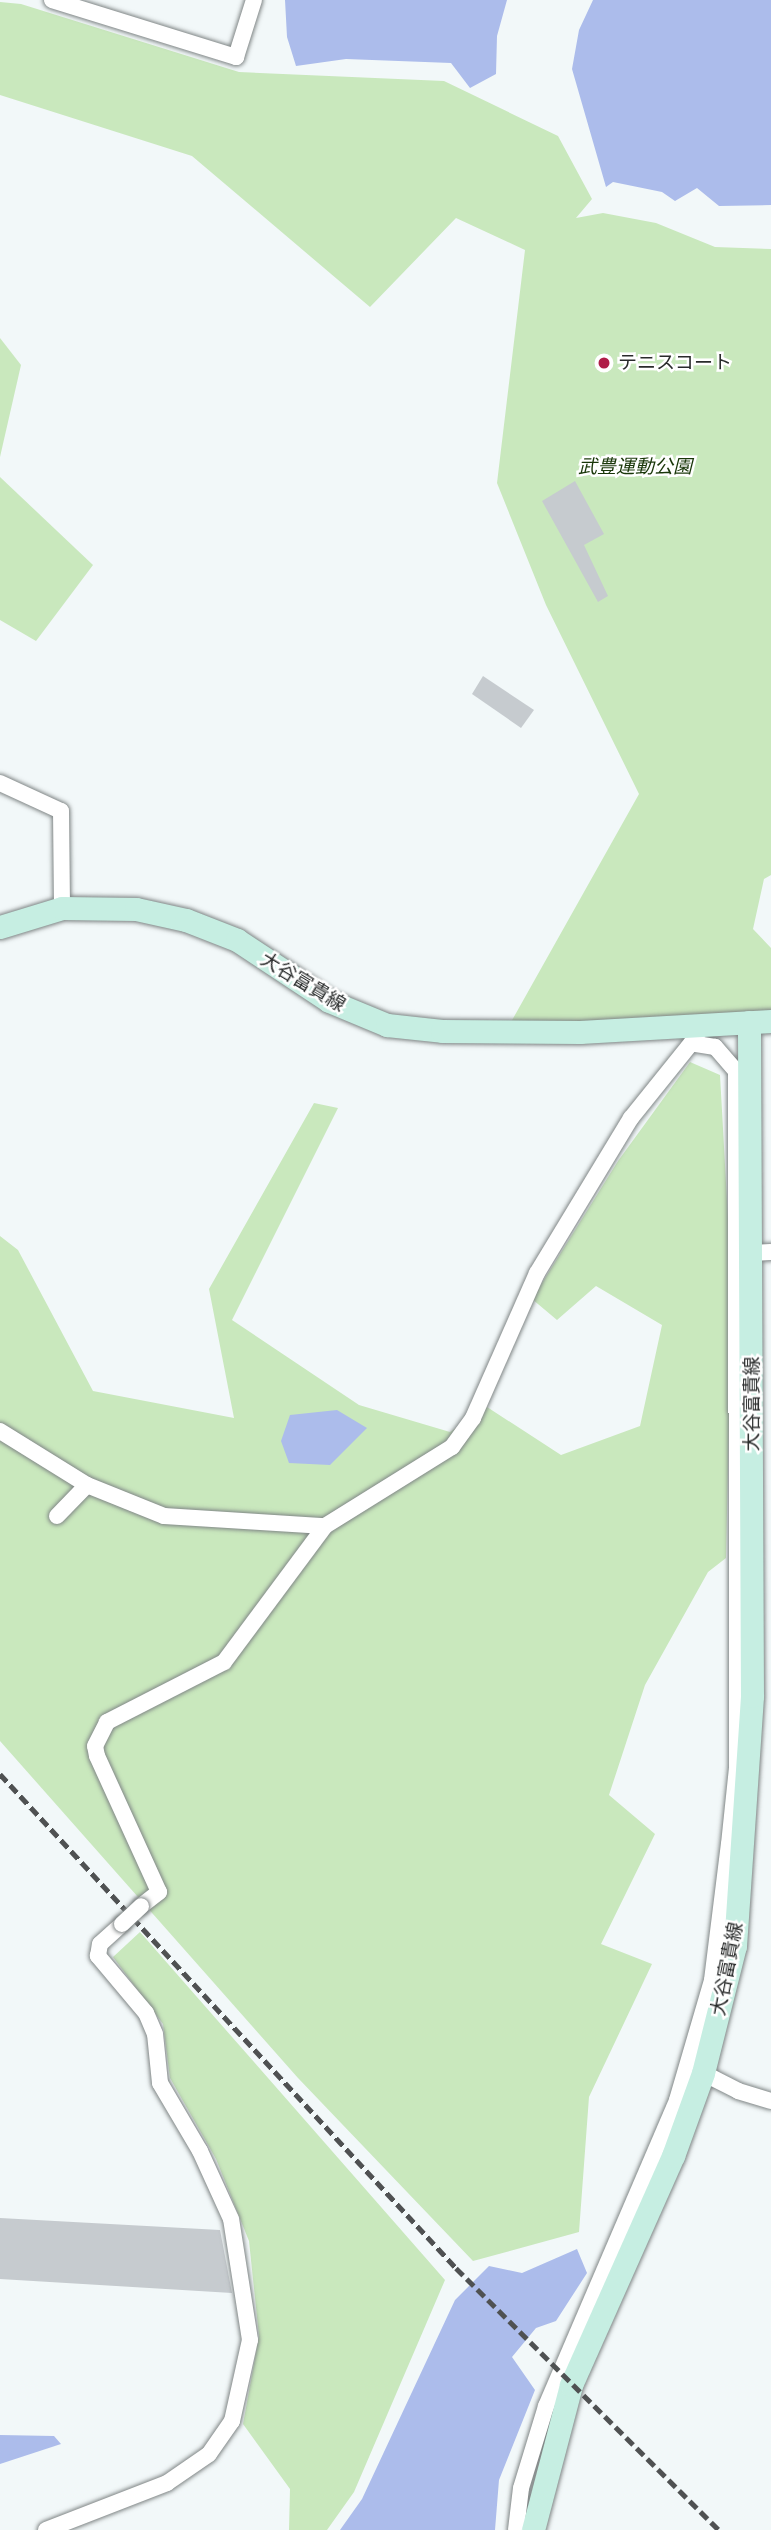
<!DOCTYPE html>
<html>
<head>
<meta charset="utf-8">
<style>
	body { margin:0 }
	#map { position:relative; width:771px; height:2530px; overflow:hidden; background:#f2f8f9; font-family:"Source Serif 4","Noto Sans JP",serif }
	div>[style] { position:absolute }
	.green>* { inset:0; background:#c9e8bd }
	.water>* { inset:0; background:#acbceb }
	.building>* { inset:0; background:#c6cbcf }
	.roads { filter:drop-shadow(0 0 2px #808686) drop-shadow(0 0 2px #808686) }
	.street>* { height:16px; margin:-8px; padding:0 8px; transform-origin:8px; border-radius:8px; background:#fff }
	.secondary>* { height:23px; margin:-11.5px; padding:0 11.5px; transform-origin:11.5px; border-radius:11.5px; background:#c6eee2 }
	.rail>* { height:5px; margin-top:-2.5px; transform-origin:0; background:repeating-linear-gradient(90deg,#4f5152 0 10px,transparent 0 15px) }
	.bridges { filter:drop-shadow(0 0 2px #808686) drop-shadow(0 0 2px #808686) }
	.street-bridge>* { height:16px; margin:-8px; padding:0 8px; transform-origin:8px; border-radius:8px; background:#fff }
	.dots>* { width:19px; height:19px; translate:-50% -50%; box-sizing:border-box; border:4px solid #fff; border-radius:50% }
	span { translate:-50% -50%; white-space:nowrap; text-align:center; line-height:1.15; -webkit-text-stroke:5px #fff; paint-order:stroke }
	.poi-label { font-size:19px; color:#292b2b }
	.left { translate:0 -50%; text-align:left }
	.park-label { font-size:19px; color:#193709; font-style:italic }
	.street-label { font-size:19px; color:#292b2b }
</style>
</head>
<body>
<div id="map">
	<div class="green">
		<div style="clip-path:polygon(0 2px,21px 4px,239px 72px,444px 81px,558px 136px,592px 199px,576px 218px,603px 213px,656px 223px,715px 247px,771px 249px,771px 875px,764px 879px,753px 929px,771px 948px,771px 1022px,506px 1031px,639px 794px,546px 605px,497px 483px,525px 250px,456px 218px,370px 307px,192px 156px,0 95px)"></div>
		<div style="clip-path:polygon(0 338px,21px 365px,0 457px)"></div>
		<div style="clip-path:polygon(0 477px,93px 565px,36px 641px,0 620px)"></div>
		<div style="clip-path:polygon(690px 1062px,720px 1075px,732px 1290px,726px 1558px,708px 1572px,645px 1685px,609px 1795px,655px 1834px,601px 1944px,652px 1964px,589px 2097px,579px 2232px,473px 2261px,298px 2078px,0 1741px,0 1236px,18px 1250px,93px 1391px,234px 1418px,209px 1289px,314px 1103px,338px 1108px,232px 1320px,359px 1405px,450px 1432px,487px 1407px,561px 1455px,640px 1426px,662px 1325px,596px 1286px,557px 1320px,532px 1299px,618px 1161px)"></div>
		<div style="clip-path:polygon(140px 1932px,445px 2280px,354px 2492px,327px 2530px,289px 2530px,290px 2489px,243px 2424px,259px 2336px,249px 2241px,216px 2159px,170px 2078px,163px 2024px,113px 1957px)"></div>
	</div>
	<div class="water">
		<div style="clip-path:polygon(285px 0,507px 0,497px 36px,496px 74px,470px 88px,451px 63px,346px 59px,296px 66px,287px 37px)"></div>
		<div style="clip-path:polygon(593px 0,771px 0,771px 205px,719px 206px,697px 188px,675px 201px,662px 192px,613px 182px,606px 187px,572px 69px,579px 30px)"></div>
		<div style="clip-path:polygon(337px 1410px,367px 1428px,330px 1465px,289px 1463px,281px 1441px,290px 1415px)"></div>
		<div style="clip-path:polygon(577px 2249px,587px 2273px,556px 2321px,536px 2328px,512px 2357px,535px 2390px,499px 2480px,495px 2530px,340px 2530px,362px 2499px,455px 2300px,489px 2266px,522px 2273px)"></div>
		<div style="clip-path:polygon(0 2435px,54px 2436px,61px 2444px,0 2464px)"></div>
	</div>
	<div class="building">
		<div style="clip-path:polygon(575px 481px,604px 534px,584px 545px,608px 596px,598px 602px,542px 501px)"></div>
		<div style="clip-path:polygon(483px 676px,534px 710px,521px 728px,472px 694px)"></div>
		<div style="clip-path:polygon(0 2218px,220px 2230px,232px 2293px,0 2279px)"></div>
	</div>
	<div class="roads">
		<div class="street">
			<div style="left:52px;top:0;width:193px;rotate:17.2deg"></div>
			<div style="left:236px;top:57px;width:60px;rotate:-72.5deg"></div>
			<div style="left:0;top:783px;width:67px;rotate:24.7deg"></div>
			<div style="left:61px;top:811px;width:97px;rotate:89.4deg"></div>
			<div style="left:752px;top:1253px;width:19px;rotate:-3deg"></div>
			<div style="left:0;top:1431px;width:102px;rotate:31.8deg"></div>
			<div style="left:87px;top:1485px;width:83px;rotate:21.9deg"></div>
			<div style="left:164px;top:1516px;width:161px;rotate:3.6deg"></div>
			<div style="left:57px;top:1516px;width:43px;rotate:-45.9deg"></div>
			<div style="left:141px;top:1906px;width:23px;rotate:-38deg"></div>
			<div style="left:159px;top:1892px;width:149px;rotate:-114.5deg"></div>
			<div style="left:97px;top:1756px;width:10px;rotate:-101deg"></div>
			<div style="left:95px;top:1746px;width:27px;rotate:-63deg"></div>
			<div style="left:107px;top:1722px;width:131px;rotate:-27.1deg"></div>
			<div style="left:224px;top:1662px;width:169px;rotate:-53.4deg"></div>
			<div style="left:325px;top:1526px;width:150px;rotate:-31.9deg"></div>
			<div style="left:452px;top:1447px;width:36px;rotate:-54deg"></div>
			<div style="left:473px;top:1418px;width:158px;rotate:-66.2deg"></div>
			<div style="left:537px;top:1273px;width:181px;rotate:-58.8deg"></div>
			<div style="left:631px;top:1118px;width:105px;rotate:-51.2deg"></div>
			<div style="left:703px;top:2073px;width:39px;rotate:27deg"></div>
			<div style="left:738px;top:2091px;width:34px;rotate:17deg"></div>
			<div style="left:46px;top:2530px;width:130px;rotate:-21.2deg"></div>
			<div style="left:167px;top:2483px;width:51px;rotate:-34.6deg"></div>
			<div style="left:209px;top:2454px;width:40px;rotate:-55.1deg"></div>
			<div style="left:232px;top:2421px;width:83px;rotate:-77.5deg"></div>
			<div style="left:250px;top:2340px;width:122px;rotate:-98.9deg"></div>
			<div style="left:231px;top:2219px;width:75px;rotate:-114.5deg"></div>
			<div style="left:200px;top:2151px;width:79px;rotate:-120.5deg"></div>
			<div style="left:160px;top:2083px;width:49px;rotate:-95.8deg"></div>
			<div style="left:155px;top:2034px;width:23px;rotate:-113deg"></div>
			<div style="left:146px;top:2013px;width:75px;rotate:-130.1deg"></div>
			<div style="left:98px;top:1956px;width:12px;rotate:-81deg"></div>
			<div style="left:100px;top:1944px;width:30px;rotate:-42deg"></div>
			<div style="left:516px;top:2530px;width:42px;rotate:-83.2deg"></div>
			<div style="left:521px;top:2488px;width:86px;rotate:-73deg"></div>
			<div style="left:546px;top:2406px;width:333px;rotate:-66.8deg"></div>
			<div style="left:677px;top:2100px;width:125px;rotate:-73.7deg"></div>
			<div style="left:712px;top:1980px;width:137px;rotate:-82.9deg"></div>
			<div style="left:729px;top:1844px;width:76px;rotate:-84deg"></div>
			<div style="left:737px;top:1768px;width:697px;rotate:-90.08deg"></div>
			<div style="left:736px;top:1071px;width:32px;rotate:-131deg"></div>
			<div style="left:715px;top:1047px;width:24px;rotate:-171deg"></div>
		</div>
		<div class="secondary">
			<div style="left:0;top:927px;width:65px;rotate:-17deg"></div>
			<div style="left:62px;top:908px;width:74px;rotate:0.8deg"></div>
			<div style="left:136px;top:909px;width:51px;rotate:12.4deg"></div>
			<div style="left:186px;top:920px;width:55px;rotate:21.4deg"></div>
			<div style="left:237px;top:940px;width:110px;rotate:33.5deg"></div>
			<div style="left:329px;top:1001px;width:63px;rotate:22.5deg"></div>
			<div style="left:387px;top:1025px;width:55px;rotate:6.2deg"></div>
			<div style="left:442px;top:1031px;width:138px;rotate:0.4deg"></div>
			<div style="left:580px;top:1032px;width:191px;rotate:-3.3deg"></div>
			<div style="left:533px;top:2530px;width:150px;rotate:-75.3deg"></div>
			<div style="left:571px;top:2385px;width:251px;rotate:-66deg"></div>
			<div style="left:673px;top:2156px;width:88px;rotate:-70.1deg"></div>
			<div style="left:703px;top:2073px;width:131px;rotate:-75.9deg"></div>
			<div style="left:735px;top:1946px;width:251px;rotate:-86.1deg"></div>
			<div style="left:752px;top:1696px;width:674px;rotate:-90.26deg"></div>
		</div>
	</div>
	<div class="rail">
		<div style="left:0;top:1774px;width:672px;rotate:47.29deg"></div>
		<div style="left:456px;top:2268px;width:371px;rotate:44.9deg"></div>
	</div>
	<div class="bridges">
		<div class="street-bridge">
			<div style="left:122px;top:1924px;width:26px;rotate:-43deg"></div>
		</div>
	</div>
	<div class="dots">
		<div style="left:604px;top:363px;background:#af1d47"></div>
	</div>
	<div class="poi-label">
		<span class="left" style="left:618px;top:363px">テニスコート</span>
	</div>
	<div class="park-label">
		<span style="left:635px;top:467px">武豊運動公園</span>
	</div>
	<div class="street-label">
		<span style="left:303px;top:982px;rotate:31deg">大谷富貴線</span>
		<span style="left:752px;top:1404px;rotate:-90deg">大谷富貴線</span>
		<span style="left:727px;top:1969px;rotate:-79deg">大谷富貴線</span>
	</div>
</div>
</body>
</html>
